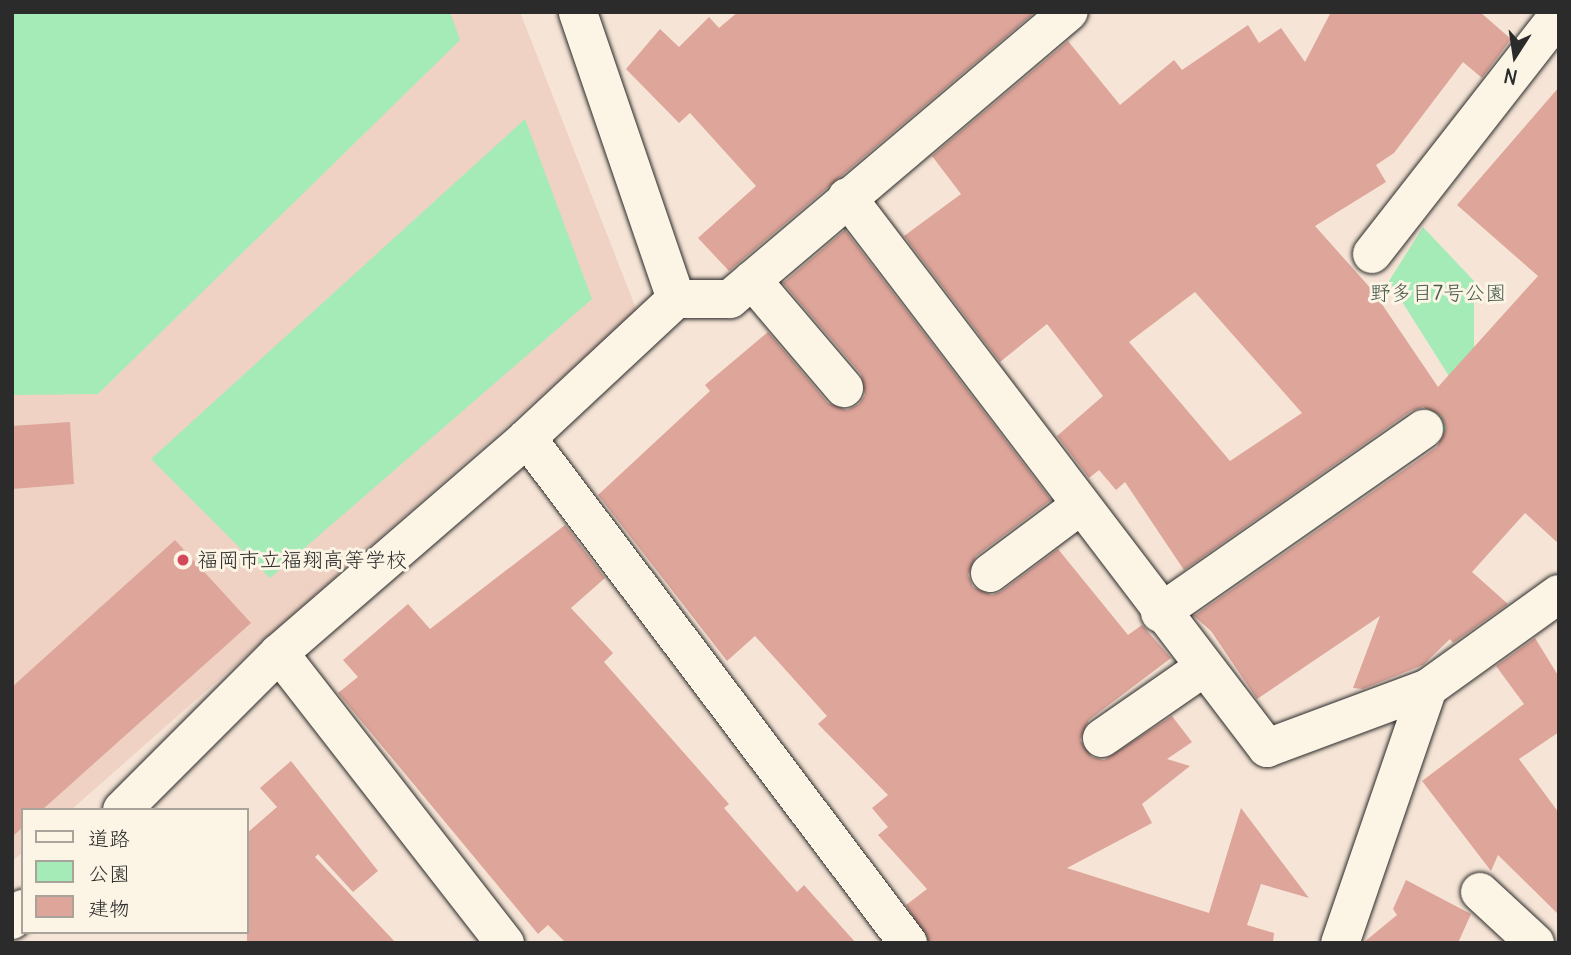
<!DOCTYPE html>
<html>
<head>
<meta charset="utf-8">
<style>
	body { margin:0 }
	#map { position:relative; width:1571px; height:955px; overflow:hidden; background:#f6e5d6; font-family:Delius,"Klee One",sans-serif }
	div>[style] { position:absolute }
	.built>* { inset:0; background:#efd2c4 }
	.green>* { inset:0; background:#a4ebb8 }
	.building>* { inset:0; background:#dea59a }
	.roads { filter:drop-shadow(0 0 2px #2b2b2b) drop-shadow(0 0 2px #2b2b2b) }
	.minor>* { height:38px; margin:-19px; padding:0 19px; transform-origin:19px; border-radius:19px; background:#fcf5e5 }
	.dots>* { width:19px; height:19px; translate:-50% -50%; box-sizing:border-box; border:4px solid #fcf5e5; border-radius:50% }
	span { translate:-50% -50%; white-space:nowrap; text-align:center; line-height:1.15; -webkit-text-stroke:6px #fcf5e5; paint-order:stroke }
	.park-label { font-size:21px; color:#495b4e }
	.poi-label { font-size:21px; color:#2b2b2b }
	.left { translate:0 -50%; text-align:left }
	.frame { position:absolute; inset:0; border:14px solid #2b2b2b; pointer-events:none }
	.legend { position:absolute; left:21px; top:808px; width:228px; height:126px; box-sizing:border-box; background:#fcf5e5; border:2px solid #a8a49b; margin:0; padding:9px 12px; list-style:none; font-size:21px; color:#2b2b2b }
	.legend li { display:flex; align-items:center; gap:14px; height:35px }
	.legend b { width:35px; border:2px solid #a8a49b }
	.north { position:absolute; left:1480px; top:21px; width:70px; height:70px; -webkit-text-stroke:5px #fcf5e5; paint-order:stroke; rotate:192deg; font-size:19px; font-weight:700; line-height:28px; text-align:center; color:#2b2b2b }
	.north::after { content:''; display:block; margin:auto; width:24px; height:32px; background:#2b2b2b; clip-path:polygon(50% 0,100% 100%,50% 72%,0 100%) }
</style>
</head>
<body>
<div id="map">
	<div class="built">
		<div style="clip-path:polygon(12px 12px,520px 12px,637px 311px,71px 810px,23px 810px,23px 852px,12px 861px)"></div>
	</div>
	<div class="green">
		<div style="clip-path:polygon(12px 12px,450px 12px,460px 40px,98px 394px,12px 395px)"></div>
		<div style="clip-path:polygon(525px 119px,592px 299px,270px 578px,151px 459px)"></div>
		<div style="clip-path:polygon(1423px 227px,1474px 281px,1474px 406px,1434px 442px,1418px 419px,1455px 395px,1454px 384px,1389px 281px)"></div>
	</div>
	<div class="building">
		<div style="clip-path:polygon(738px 12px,1035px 12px,729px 271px,698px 238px,756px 186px,690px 113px,679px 123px,626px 69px,660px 29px,679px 47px,709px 17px,719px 28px)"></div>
		<div style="clip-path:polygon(evenodd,1331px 12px,1480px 12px,1511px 39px,1482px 78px,1463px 62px,1394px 153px,1376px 165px,1386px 182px,1315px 226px,1373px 291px,1438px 387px,1538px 276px,1457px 205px,1559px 87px,1559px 544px,1525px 513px,1472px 572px,1508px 604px,1453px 643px,1450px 639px,1423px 665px,1363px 689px,1353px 688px,1380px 616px,1257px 699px,1211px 631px,1194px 616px,1437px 447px,1446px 428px,1441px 416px,1423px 407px,1411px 411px,1184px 570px,1125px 482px,1116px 490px,1099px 470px,1089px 478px,1057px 436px,1103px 396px,1047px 324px,1000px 362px,904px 236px,961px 194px,932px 156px,1068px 41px,1120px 105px,1174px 60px,1182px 70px,1248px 25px,1259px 43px,1281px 28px,1305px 62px,1331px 12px,1195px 292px,1302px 413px,1230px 461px,1129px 342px,1195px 292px)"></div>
		<div style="clip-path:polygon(845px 230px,1051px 500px,976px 556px,968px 575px,973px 587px,992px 595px,1002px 591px,1058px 549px,1128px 635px,1142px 625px,1171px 658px,1089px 720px,1080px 740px,1092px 757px,1104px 760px,1172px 716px,1192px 742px,1167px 759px,1190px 766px,1142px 804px,1152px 823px,1067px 868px,1209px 913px,1241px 808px,1309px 898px,1261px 884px,1247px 925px,1274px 933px,1273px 943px,929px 943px,906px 905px,927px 889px,878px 835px,888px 827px,872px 808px,888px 795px,818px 724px,827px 716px,755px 636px,727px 661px,598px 495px,710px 391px,705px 385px,768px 332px,828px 403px,847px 410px,859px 404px,865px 395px,861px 374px,783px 283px)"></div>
		<div style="clip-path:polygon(70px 422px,74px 484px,12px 489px,12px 426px)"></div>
		<div style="clip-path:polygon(565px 525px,605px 578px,571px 608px,613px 653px,604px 662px,729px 804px,724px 808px,797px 892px,804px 885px,856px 943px,566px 943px,548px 925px,538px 934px,338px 693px,358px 677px,343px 660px,408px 604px,430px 629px)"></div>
		<div style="clip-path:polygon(175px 540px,251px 623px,42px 810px,23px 810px,23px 827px,12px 837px,12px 687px)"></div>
		<div style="clip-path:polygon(1535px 638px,1559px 677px,1559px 732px,1519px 759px,1559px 813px,1559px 915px,1498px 855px,1491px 871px,1422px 781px,1524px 704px,1496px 666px)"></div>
		<div style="clip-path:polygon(291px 761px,378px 871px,353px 892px,318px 854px,315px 857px,396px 943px,247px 943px,247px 833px,277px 807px,260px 788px)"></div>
		<div style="clip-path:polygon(1406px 880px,1471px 914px,1458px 943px,1363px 943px,1397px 915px,1393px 909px)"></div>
	</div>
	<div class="roads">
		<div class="minor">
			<div style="left:847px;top:197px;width:693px;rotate:52.68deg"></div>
			<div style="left:1267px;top:748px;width:172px;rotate:-20.4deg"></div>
			<div style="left:1428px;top:688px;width:270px;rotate:109deg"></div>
			<div style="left:1372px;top:254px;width:303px;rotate:-52deg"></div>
			<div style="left:752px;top:280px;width:142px;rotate:49.6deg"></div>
			<div style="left:676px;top:299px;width:54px"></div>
			<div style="left:730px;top:299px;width:444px;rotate:-40.3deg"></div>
			<div style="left:527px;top:438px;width:633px;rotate:52.97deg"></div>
			<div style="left:990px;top:573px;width:112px;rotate:-36.7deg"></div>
			<div style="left:1160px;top:613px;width:322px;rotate:-34.9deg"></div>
			<div style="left:279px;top:653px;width:368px;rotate:52.1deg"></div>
			<div style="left:1428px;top:688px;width:161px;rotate:-35.7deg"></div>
			<div style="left:1102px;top:738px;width:123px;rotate:-34.7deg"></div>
			<div style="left:122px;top:810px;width:222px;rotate:-45deg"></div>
			<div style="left:279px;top:653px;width:328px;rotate:-40.9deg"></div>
			<div style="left:527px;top:438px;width:204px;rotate:-43deg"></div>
			<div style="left:676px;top:299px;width:303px;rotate:-108.9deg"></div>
			<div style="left:1480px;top:892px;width:75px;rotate:42.8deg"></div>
			<div style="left:12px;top:920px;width:16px;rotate:-45deg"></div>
		</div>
	</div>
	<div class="dots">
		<div style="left:183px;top:560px;background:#d1495b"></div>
	</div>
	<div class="park-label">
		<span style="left:1438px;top:293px">野多目7号公園</span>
	</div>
	<div class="poi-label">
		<span class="left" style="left:197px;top:560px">福岡市立福翔高等学校</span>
	</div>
	<div class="frame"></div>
	<ul class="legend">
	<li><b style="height:9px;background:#fcf5e5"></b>道路</li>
	<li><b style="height:19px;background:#a4ebb8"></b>公園</li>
	<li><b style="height:19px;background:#dea59a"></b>建物</li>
	</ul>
	<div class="north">N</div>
</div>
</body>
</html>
